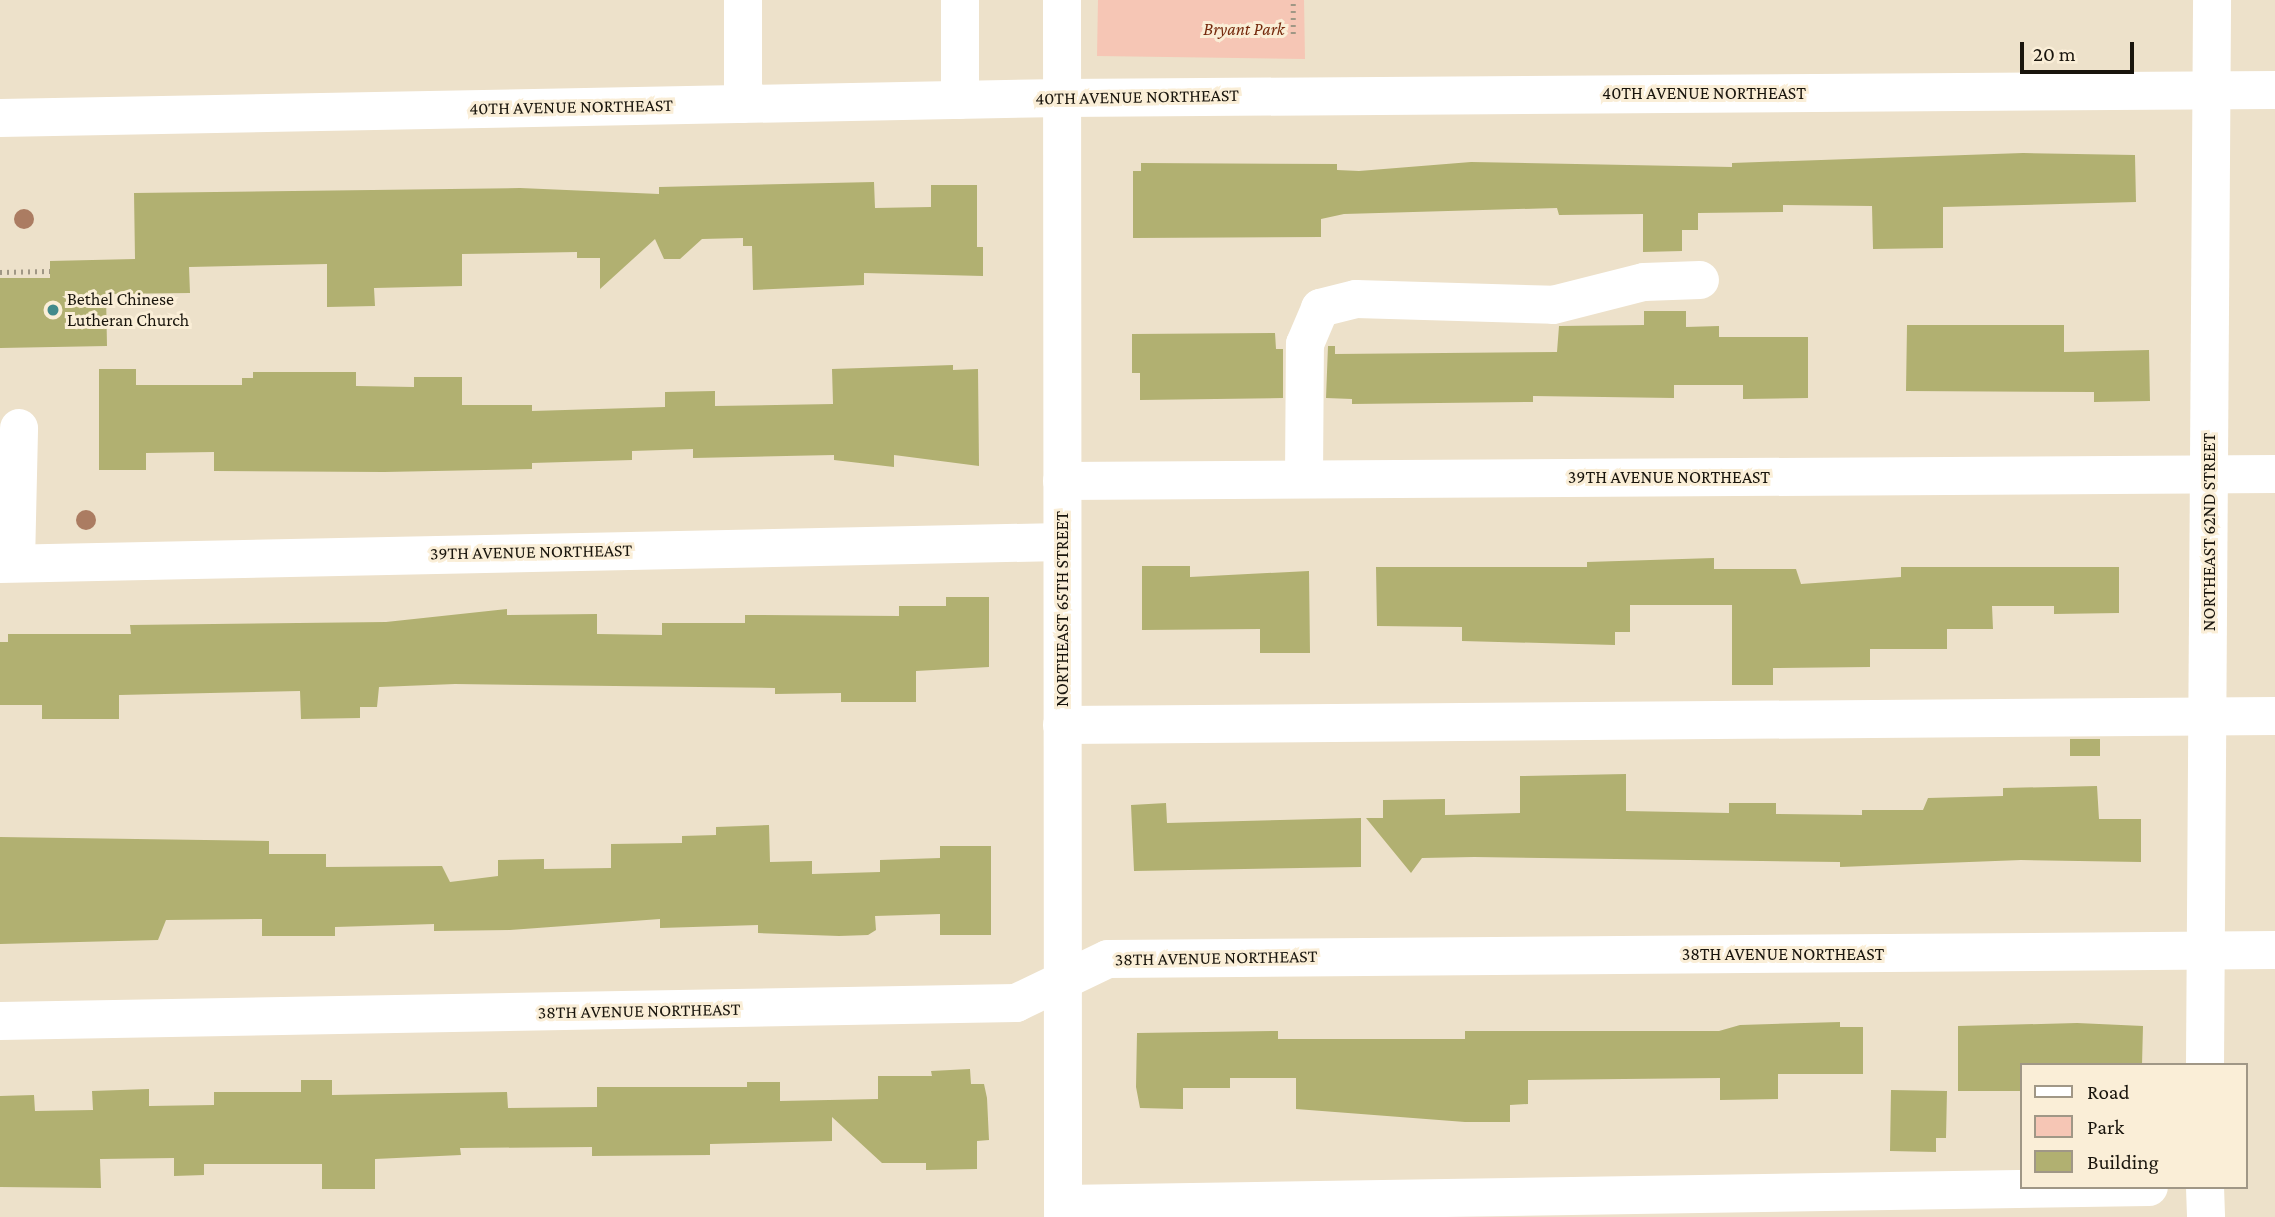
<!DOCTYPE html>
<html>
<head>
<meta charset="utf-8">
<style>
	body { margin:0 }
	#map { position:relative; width:2275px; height:1217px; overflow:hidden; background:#ede1ca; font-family:"Crimson Pro",serif }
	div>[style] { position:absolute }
	.green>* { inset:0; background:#f6c6b5 }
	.building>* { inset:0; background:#b1b071 }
	.path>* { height:4.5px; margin-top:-2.25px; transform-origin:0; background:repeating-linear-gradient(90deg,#a09785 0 2px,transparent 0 7px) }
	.minor>* { height:38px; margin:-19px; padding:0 19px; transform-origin:19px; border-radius:19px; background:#fff }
	.major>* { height:38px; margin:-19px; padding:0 19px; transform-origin:19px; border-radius:19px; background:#fff }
	.trees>* { width:20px; height:20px; margin:-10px; border-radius:50%; background:#ab7c62 }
	.dots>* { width:19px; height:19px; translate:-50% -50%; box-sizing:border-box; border:4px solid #faeed7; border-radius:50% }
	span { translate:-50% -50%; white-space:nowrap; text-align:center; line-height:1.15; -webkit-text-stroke:6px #faeed7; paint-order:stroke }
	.park-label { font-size:18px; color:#752a0d; font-style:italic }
	.street-label { font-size:18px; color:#19150d }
	.poi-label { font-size:18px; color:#19150d }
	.left { translate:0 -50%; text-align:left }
	.legend { position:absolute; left:2020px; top:1063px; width:228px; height:126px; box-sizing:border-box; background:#faeed7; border:2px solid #a09786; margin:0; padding:9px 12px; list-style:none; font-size:21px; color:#19150d }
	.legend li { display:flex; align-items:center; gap:14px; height:35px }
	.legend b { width:35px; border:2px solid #a09786 }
	.scale { position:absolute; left:2020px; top:42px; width:114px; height:32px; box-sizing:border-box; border:4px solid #19150d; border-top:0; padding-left:9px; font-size:21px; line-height:24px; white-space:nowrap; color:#19150d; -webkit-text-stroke:5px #faeed7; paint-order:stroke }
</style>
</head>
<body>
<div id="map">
	<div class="green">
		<div style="clip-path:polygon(1098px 0,1304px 0,1305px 59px,1097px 56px)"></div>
	</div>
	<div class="building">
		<div style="clip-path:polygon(2023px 153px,2135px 155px,2136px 202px,1943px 207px,1943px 248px,1873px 249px,1872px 206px,1783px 205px,1783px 212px,1698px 213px,1698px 230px,1682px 230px,1682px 251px,1643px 252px,1643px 214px,1559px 215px,1557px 208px,1344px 214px,1321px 219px,1321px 237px,1133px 238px,1133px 171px,1141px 171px,1141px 163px,1337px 164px,1337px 170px,1359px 171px,1471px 162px,1732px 167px,1732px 163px)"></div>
		<div style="clip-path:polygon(874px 182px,875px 208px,931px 207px,931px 185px,977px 185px,977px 247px,983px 247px,983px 276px,864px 273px,864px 285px,753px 290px,752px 246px,743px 246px,743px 238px,702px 239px,680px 259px,664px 259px,655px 239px,600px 289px,600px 258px,577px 258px,577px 252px,462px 254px,462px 286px,374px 288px,375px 306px,327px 307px,327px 264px,189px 267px,190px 293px,106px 294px,107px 346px,0 348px,0 278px,50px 278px,50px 261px,135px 259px,134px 193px,520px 188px,659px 194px,659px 187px)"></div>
		<div style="clip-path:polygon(1644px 311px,1686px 311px,1686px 327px,1719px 326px,1719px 337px,1808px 337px,1808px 398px,1743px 399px,1743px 385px,1674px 385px,1674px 398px,1533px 396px,1533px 402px,1352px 404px,1352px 399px,1326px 398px,1328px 346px,1335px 346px,1335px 354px,1557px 352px,1559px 326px,1644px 325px)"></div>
		<div style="clip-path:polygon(1907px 325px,2064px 325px,2064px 352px,2149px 350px,2150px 401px,2094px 402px,2094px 392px,1906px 391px)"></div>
		<div style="clip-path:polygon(1275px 333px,1276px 349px,1283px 349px,1283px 398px,1140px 400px,1140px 373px,1132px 373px,1132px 334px)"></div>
		<div style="clip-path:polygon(953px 365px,953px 370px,978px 369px,979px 466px,894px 455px,894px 467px,834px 460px,834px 455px,693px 458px,693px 449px,632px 451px,632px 460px,532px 463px,532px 469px,384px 472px,214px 471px,214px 452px,146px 453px,146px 470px,99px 470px,99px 369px,136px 369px,136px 385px,242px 385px,242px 378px,253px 378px,253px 372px,356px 372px,356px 386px,414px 387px,414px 377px,462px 377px,462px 405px,532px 405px,532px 411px,665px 407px,665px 392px,715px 391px,715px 406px,833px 404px,832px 369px)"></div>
		<div style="clip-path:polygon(1714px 558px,1714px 569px,1796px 569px,1801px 584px,1901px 577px,1901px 567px,2119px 567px,2119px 613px,2054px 614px,2054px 606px,1992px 606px,1993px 629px,1947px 629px,1947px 649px,1870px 649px,1870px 667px,1773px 668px,1773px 685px,1732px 685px,1732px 605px,1630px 605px,1630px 632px,1615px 632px,1615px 645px,1462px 641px,1462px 627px,1377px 626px,1376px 567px,1587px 567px,1587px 562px)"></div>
		<div style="clip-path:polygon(1142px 566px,1190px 566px,1190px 577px,1309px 571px,1310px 653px,1260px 653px,1260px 629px,1142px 630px)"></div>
		<div style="clip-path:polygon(946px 597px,989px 597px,989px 667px,916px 671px,916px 702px,841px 702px,841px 693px,775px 694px,775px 688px,455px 684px,379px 687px,377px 707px,360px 707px,360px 718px,301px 719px,300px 691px,119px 695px,119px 719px,42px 719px,42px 705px,0 705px,0 642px,8px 642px,8px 634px,131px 634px,130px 625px,386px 622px,507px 609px,507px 615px,597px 614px,597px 634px,662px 635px,662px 623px,745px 623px,745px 615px,899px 616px,899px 606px,946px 606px)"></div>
		<div style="clip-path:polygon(2070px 739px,2100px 739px,2100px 756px,2070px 756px)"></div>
		<div style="clip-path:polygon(1626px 774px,1626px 811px,1729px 813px,1729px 803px,1776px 803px,1776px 814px,1862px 815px,1862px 810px,1923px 810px,1928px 798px,2003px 796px,2003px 788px,2097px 786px,2099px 819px,2141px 819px,2141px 862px,2021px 860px,1840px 867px,1840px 862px,1474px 857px,1422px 858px,1411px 873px,1366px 818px,1383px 818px,1383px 800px,1445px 799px,1445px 815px,1520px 813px,1520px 776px)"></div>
		<div style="clip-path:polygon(1166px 803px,1167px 823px,1361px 818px,1361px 867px,1134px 871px,1131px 805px)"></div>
		<div style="clip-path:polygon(769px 825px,770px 862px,812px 861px,812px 874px,880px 872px,880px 860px,940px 858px,940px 846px,991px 846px,991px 935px,940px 935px,940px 914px,875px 916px,876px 930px,868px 935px,839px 936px,758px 933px,758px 925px,660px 928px,660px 919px,510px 930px,434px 931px,434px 924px,335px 927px,335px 936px,262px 936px,262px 919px,166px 920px,158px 940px,0 944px,0 837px,269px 841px,269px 854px,326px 854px,326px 867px,442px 866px,450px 882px,498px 876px,498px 860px,544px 859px,544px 869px,611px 868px,611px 844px,682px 843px,682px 836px,716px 835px,716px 827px)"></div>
		<div style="clip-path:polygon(1840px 1022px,1840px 1027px,1863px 1027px,1863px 1074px,1778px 1074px,1778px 1099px,1720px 1100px,1720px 1078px,1528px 1080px,1528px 1104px,1510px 1105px,1510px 1122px,1465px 1122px,1296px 1109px,1296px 1078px,1230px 1078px,1230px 1088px,1183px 1088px,1183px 1109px,1140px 1108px,1136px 1087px,1137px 1033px,1278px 1031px,1278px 1039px,1465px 1039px,1465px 1031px,1719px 1031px,1740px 1025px)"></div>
		<div style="clip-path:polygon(2077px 1023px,2143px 1026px,2142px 1065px,2021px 1065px,2021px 1091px,1958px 1091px,1958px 1026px)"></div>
		<div style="clip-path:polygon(970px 1069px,971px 1084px,984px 1084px,987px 1098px,989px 1140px,977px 1141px,977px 1169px,926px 1170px,926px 1163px,882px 1163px,832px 1117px,832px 1141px,710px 1144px,710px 1155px,592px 1156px,592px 1147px,460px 1148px,461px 1155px,375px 1159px,375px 1189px,322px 1189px,322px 1164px,204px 1164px,204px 1175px,174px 1176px,174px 1158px,100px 1159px,101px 1188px,0 1187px,0 1096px,34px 1095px,35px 1111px,93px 1110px,92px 1091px,149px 1089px,149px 1106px,214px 1105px,214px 1092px,301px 1092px,301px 1080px,332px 1080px,332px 1095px,507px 1092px,508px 1108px,597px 1107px,597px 1087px,747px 1087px,747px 1082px,780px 1082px,780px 1101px,878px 1099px,878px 1076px,932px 1076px,931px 1071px)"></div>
		<div style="clip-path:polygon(1891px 1090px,1947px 1091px,1946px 1138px,1936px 1138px,1936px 1152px,1890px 1151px)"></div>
	</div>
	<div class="path">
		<div style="left:1293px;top:34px;width:34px;rotate:-90deg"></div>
		<div style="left:0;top:272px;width:50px;rotate:-1.1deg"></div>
	</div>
	<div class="minor">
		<div style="left:743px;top:0;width:104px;rotate:90deg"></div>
		<div style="left:960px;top:0;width:100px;rotate:90deg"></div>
		<div style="left:0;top:118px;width:1063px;rotate:-1.08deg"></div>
		<div style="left:1063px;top:98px;width:1212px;rotate:-0.38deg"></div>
		<div style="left:1304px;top:479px;width:135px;rotate:-89.6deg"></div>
		<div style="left:1305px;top:344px;width:39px;rotate:-67deg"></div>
		<div style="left:1320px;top:308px;width:37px;rotate:-14deg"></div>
		<div style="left:1356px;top:299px;width:197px;rotate:1.7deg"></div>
		<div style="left:1553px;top:305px;width:94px;rotate:-14.2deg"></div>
		<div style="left:1644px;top:282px;width:56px;rotate:-2deg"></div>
		<div style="left:1062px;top:481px;width:1213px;rotate:-0.33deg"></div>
		<div style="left:16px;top:563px;width:135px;rotate:-88.7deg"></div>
		<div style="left:0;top:564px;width:1062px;rotate:-1.19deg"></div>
		<div style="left:1062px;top:725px;width:1213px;rotate:-0.43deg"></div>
		<div style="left:0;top:1021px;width:1016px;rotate:-1.01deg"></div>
		<div style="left:1016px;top:1003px;width:102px;rotate:-25.6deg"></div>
		<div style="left:1108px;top:959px;width:1167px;rotate:-0.44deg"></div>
		<div style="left:2205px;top:1065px;width:1065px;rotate:-89.62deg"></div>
		<div style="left:2205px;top:1187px;width:30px;rotate:88deg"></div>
		<div style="left:1063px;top:1204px;width:1086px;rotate:-0.9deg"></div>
	</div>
	<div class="major">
		<div style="left:1062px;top:0;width:1217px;rotate:89.95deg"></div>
	</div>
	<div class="trees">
		<div style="left:24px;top:219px"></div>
		<div style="left:86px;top:520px"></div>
	</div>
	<div class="dots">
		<div style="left:53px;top:310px;background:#428a8b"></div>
	</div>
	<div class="park-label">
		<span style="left:1244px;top:29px">Bryant Park</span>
	</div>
	<div class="street-label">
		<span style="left:1704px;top:93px">40TH AVENUE NORTHEAST</span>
		<span style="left:1137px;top:97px;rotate:-1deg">40TH AVENUE NORTHEAST</span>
		<span style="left:571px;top:107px;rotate:-1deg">40TH AVENUE NORTHEAST</span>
		<span style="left:1669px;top:477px">39TH AVENUE NORTHEAST</span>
		<span style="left:2209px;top:532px;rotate:-90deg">NORTHEAST 62ND STREET</span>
		<span style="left:531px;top:552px;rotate:-1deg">39TH AVENUE NORTHEAST</span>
		<span style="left:1062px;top:609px;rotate:-90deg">NORTHEAST 65TH STREET</span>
		<span style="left:1783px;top:954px">38TH AVENUE NORTHEAST</span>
		<span style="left:1216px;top:958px;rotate:-1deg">38TH AVENUE NORTHEAST</span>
		<span style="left:639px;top:1011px;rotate:-1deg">38TH AVENUE NORTHEAST</span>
	</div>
	<div class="poi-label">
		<span class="left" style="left:67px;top:310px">Bethel Chinese<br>Lutheran Church</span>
	</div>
	<ul class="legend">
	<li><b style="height:9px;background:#fff"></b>Road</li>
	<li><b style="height:19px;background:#f6c6b5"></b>Park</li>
	<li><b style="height:19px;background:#b1b071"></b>Building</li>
	</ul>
	<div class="scale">20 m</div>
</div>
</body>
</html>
